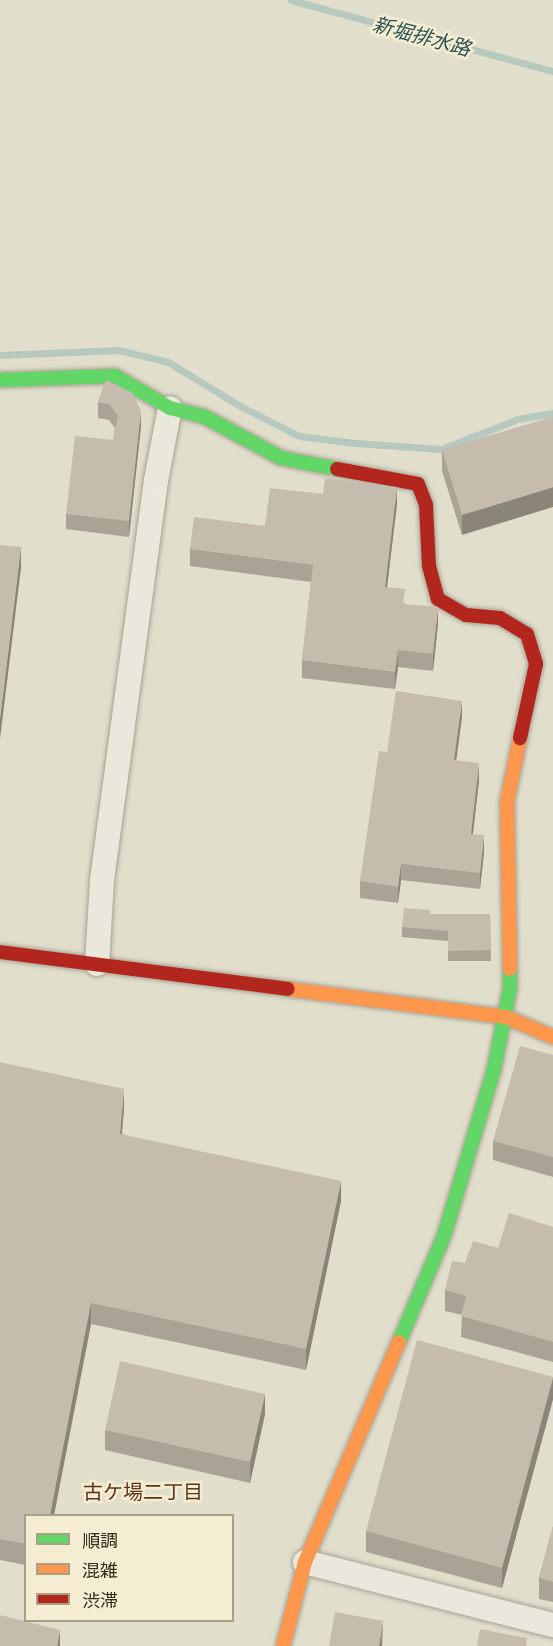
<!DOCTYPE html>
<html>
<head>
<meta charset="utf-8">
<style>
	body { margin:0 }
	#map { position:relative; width:553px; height:1646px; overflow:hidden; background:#e2decc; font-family:Literata,"Noto Sans JP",serif }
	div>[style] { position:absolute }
	.stream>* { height:7px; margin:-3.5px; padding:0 3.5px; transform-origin:3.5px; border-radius:3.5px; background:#b7c8bf }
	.roads { filter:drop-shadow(0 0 2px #a7a295) drop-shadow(0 0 2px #a7a295) }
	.street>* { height:24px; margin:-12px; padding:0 12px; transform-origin:12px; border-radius:12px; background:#eae8dd }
	.fast>* { height:14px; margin:-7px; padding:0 7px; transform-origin:7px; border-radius:7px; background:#63d668 }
	.slow>* { height:14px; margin:-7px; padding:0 7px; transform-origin:7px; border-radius:7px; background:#ff974d }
	.jam>* { height:14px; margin:-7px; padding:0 7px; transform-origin:7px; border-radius:7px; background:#b3261e }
	.wall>* { inset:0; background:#aaa295 }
	.shaded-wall>* { inset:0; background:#8b8479 }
	.building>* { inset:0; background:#c6bcad }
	span { translate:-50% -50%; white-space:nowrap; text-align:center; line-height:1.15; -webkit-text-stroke:5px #f4edd1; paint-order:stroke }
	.water-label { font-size:20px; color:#2d5355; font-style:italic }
	.neighbourhood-label { font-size:20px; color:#60331f }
	.legend { position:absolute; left:24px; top:1514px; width:210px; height:108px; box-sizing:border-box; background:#f4edd1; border:2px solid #a89f89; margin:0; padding:8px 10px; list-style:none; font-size:18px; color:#352b1e }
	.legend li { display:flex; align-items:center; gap:12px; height:30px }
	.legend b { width:30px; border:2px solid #a89f89 }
</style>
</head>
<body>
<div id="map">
	<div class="stream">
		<div style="left:291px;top:0;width:271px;rotate:15.2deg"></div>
		<div style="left:0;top:355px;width:119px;rotate:-2.4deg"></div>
		<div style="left:119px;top:350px;width:50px;rotate:13.8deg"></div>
		<div style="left:168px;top:362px;width:84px;rotate:31.4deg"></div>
		<div style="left:240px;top:406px;width:66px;rotate:27deg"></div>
		<div style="left:299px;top:436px;width:56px;rotate:7.1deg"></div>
		<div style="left:355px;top:443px;width:86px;rotate:4deg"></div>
		<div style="left:441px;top:449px;width:83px;rotate:-21.3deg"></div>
		<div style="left:518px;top:419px;width:36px;rotate:-10deg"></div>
	</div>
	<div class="roads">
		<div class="street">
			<div style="left:97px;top:964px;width:84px;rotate:-86.6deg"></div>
			<div style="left:102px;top:880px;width:404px;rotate:-82.3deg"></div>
			<div style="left:156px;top:480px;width:73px;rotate:-79deg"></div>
			<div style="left:305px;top:1562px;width:256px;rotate:14.3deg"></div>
		</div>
		<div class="fast">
			<div style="left:0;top:380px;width:115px;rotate:-2deg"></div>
			<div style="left:115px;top:376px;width:64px;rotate:30.2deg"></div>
			<div style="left:170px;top:408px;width:36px;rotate:14deg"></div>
			<div style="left:205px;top:417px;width:86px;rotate:28.3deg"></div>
			<div style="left:281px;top:458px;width:57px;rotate:11.1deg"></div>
			<div style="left:399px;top:1342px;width:115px;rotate:-67deg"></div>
			<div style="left:444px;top:1236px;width:174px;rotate:-73.3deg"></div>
			<div style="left:494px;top:1069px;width:83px;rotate:-78.8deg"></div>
			<div style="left:510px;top:988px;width:19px;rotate:-90deg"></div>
		</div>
		<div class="slow">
			<div style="left:510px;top:969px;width:167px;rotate:-91deg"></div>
			<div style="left:507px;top:802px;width:65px;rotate:-78.5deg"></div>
			<div style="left:288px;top:989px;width:220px;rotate:7.3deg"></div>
			<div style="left:506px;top:1017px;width:51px;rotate:23.1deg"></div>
			<div style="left:283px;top:1646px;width:87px;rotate:-75.3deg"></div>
			<div style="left:305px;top:1562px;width:239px;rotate:-66.9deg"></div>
		</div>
		<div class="jam">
			<div style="left:337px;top:469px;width:82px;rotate:10.5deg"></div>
			<div style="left:418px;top:484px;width:22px;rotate:69deg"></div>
			<div style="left:426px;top:505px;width:61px;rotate:87.2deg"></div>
			<div style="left:429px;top:566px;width:34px;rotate:75deg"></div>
			<div style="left:438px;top:599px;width:32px;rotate:30deg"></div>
			<div style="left:466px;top:615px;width:34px;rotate:5deg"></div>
			<div style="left:500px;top:618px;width:31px;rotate:31deg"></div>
			<div style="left:527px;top:634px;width:31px;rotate:73deg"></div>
			<div style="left:536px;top:664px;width:76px;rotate:102.2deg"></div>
			<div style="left:0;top:952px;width:290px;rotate:7.3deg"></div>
		</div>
	</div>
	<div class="wall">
		<div style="clip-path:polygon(106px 380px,141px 426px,129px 537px,66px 529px,66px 514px,113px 440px,115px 428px,109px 420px,98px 418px,98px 403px)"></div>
		<div style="clip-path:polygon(553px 417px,462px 535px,442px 471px,442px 450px)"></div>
		<div style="clip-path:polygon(397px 504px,387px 587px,405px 604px,438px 624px,433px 671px,398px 667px,395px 689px,302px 678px,302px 660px,311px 582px,190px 566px,190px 549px,265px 526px)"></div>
		<div style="clip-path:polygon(462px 717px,456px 760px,479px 780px,473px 834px,484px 852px,480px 889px,401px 880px,398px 903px,360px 898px,360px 881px,387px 752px)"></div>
		<div style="clip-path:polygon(430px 914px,490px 914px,491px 961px,448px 961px,448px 941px,402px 937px,402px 927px)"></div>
		<div style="clip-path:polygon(553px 1055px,553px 1177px,493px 1160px,493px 1141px)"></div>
		<div style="clip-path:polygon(0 1062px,124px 1109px,122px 1134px,341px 1201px,306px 1370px,91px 1324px,54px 1515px,26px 1515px,26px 1565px,0 1560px)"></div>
		<div style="clip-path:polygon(553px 1227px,553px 1362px,461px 1337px,462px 1315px,445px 1311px,445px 1290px,465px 1263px,498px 1248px)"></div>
		<div style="clip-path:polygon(553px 1377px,553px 1399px,502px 1588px,366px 1552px,366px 1531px)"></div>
		<div style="clip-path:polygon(265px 1414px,250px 1483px,105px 1450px,105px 1430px)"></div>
		<div style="clip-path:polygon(553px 1526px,553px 1602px,539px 1599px,539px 1578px)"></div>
	</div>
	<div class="shaded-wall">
		<div style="clip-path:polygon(141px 411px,141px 426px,129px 537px,129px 521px)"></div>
		<div style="clip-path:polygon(397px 487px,397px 504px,385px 604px,385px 587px)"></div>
		<div style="clip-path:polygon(553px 487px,553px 507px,462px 535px,462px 515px)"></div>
		<div style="clip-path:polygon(21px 547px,21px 568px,0 739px,0 718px)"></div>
		<div style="clip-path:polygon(438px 607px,438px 624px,433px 671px,433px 654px)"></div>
		<div style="clip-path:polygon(398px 650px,398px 667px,395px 689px,395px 672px)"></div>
		<div style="clip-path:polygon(462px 701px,462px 717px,454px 777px,454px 760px)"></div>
		<div style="clip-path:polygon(479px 763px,479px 780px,471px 850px,471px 834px)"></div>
		<div style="clip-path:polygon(484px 835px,484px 852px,480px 889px,480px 873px)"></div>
		<div style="clip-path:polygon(401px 864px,401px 880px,398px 903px,398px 887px)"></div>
		<div style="clip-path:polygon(124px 1089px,124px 1109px,120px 1154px,120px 1134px)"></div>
		<div style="clip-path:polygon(341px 1181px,341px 1201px,306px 1370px,306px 1349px)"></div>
		<div style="clip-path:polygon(91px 1303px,91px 1324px,54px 1515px,50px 1515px)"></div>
		<div style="clip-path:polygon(553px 1379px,553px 1399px,502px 1588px,502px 1568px)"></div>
		<div style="clip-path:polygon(265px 1394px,265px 1414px,250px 1483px,250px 1462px)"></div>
		<div style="clip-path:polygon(383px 1621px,382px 1646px,379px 1646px)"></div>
		<div style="clip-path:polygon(60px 1630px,60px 1646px,57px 1646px)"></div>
	</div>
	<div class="building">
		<div style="clip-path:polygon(106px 380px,133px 393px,141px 411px,129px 521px,66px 514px,75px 436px,113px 440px,118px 416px,109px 404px,98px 403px)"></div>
		<div style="clip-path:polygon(553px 417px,553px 487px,462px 515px,442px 450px)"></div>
		<div style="clip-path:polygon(325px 478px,397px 487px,385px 587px,405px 589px,403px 604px,438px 607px,433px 654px,398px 650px,395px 672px,302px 660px,313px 565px,190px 549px,194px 517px,265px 526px,270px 488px,323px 494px)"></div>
		<div style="clip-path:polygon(0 545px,21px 547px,0 718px)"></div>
		<div style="clip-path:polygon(396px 691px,462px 701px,454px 760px,479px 763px,471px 834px,484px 835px,480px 873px,401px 864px,398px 887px,360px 881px,379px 751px,387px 752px)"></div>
		<div style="clip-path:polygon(404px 908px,430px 910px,430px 914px,490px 914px,491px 950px,448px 951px,448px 931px,402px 927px)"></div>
		<div style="clip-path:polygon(520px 1046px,553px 1055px,553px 1157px,493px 1141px)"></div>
		<div style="clip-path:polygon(0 1062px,124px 1089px,120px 1134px,341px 1181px,306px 1349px,91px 1303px,50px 1515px,26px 1515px,26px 1544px,0 1539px)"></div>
		<div style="clip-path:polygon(509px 1213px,553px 1227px,553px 1342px,461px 1316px,466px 1296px,445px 1290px,452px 1261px,465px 1263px,473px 1241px,498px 1248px)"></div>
		<div style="clip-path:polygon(417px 1340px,553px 1377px,502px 1568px,366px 1531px)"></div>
		<div style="clip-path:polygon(120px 1361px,265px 1394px,250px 1462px,105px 1430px)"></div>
		<div style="clip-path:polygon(553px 1526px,553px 1582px,539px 1578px)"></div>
		<div style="clip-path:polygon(335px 1612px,383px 1621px,379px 1646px,329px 1646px)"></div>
		<div style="clip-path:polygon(0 1615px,60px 1630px,57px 1646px,0 1646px)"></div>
		<div style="clip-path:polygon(480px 1629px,527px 1638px,526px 1646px,477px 1646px)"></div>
	</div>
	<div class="water-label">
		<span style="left:422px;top:35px;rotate:15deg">新堀排水路</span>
	</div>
	<div class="neighbourhood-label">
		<span style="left:143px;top:1490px">古ケ場二丁目</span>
	</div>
	<ul class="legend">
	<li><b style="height:8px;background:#63d668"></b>順調</li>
	<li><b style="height:8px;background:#ff974d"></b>混雑</li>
	<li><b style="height:8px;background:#b3261e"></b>渋滞</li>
	</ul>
</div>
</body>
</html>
